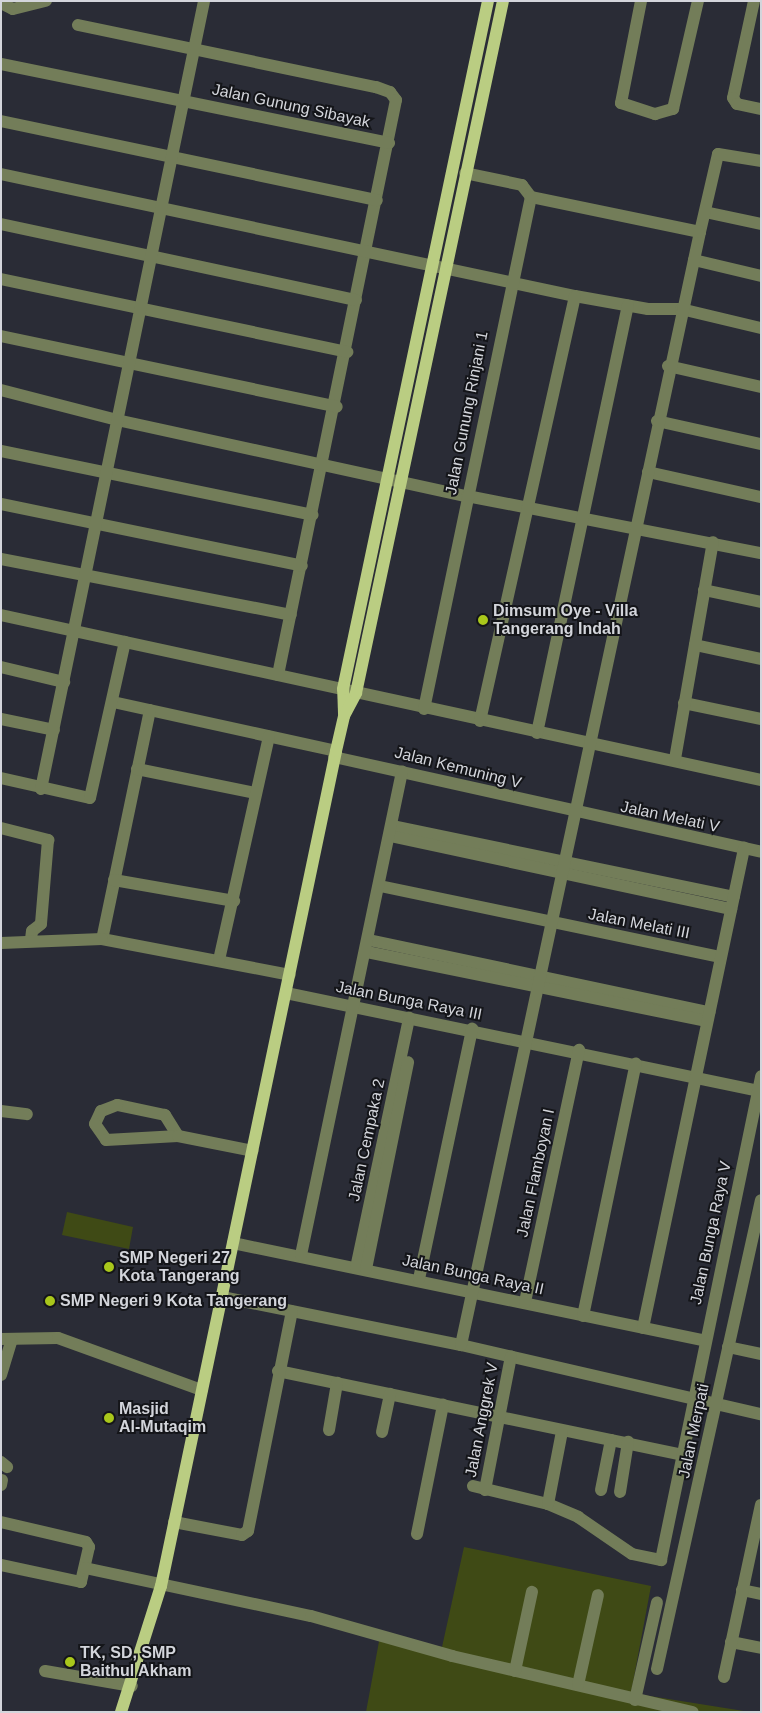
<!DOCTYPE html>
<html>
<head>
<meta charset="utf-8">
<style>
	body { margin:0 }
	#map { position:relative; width:762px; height:1713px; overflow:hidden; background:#2a2c36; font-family:Helvetica,sans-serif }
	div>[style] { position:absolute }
	.green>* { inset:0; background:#3f4a15 }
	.minor>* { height:12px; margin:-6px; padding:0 6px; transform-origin:6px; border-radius:6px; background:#737d59 }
	.major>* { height:12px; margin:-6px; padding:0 6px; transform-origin:6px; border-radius:6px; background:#bacd82 }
	.dots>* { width:14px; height:14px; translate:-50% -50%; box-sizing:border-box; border:2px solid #141519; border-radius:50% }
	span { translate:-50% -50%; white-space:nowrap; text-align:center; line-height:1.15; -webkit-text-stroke:4px #141519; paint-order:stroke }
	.street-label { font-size:16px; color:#d3d5db }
	.poi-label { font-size:16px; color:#d3d5db; font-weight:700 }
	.left { translate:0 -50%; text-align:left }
	.frame { position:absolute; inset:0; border:2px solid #d3d5db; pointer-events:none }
</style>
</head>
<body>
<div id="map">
	<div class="green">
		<div style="clip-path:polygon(67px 1212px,133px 1227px,129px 1249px,62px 1235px)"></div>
		<div style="clip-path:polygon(464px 1547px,651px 1586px,631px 1693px,750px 1712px,366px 1712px,380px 1636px,442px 1647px)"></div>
	</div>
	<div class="minor">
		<div style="left:641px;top:1px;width:104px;rotate:101.1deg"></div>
		<div style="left:621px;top:103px;width:36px;rotate:18deg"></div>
		<div style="left:655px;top:114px;width:19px;rotate:-16deg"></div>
		<div style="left:673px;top:109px;width:111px;rotate:-77deg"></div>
		<div style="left:754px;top:1px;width:99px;rotate:102.2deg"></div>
		<div style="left:733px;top:98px;width:7px;rotate:56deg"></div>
		<div style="left:737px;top:104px;width:25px;rotate:12deg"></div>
		<div style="left:1px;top:3px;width:13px;rotate:27deg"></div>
		<div style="left:13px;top:9px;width:34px;rotate:-14deg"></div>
		<div style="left:78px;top:25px;width:304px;rotate:11.8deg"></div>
		<div style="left:376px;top:87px;width:15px;rotate:20deg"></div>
		<div style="left:390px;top:92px;width:10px;rotate:53deg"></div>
		<div style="left:396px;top:100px;width:587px;rotate:101.6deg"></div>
		<div style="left:1px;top:64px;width:396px;rotate:11.5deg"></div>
		<div style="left:1px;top:121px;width:384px;rotate:11.9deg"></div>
		<div style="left:1px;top:174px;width:587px;rotate:12deg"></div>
		<div style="left:575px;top:296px;width:74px;rotate:10.1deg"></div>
		<div style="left:648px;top:309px;width:33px"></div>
		<div style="left:681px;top:309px;width:82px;rotate:13.4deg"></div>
		<div style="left:705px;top:212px;width:57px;rotate:12.1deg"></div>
		<div style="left:1px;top:224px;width:363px;rotate:12.1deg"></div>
		<div style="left:700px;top:232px;width:80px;rotate:-77deg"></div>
		<div style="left:718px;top:154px;width:44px;rotate:9.2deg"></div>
		<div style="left:694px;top:260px;width:69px;rotate:13.4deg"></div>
		<div style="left:1px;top:279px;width:354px;rotate:11.9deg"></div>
		<div style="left:1px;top:336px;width:343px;rotate:11.9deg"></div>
		<div style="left:668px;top:366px;width:95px;rotate:12.7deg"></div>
		<div style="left:1px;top:390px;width:120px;rotate:14.5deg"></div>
		<div style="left:117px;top:420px;width:358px;rotate:12.3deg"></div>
		<div style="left:467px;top:496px;width:299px;rotate:11deg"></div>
		<div style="left:657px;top:421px;width:107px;rotate:12.5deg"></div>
		<div style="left:1px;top:451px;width:318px;rotate:11.6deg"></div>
		<div style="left:648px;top:472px;width:116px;rotate:12.5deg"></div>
		<div style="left:1px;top:504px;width:307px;rotate:11.6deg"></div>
		<div style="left:1px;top:559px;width:295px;rotate:10.9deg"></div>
		<div style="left:704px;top:590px;width:58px;rotate:11.9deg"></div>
		<div style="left:1px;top:615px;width:778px;rotate:12.25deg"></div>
		<div style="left:695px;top:645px;width:67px;rotate:12deg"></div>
		<div style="left:1px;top:667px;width:65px;rotate:13.4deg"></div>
		<div style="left:113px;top:702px;width:228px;rotate:12.4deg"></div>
		<div style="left:684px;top:703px;width:79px;rotate:11.7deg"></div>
		<div style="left:424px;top:709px;width:523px;rotate:-78.2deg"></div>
		<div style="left:531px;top:197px;width:15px;rotate:-127deg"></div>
		<div style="left:522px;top:185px;width:58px;rotate:-168.1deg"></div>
		<div style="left:150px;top:710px;width:234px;rotate:101.8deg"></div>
		<div style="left:102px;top:939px;width:191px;rotate:10.8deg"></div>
		<div style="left:1px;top:719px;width:54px;rotate:11.7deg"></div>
		<div style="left:480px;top:721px;width:435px;rotate:-77.4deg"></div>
		<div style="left:537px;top:733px;width:437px;rotate:-78deg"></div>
		<div style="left:334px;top:757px;width:437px;rotate:12.5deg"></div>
		<div style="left:675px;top:759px;width:220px;rotate:-80.1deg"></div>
		<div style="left:137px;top:769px;width:120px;rotate:11.5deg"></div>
		<div style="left:1px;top:778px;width:91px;rotate:12.7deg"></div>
		<div style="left:90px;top:798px;width:160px;rotate:-77.4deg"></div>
		<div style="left:41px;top:789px;width:805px;rotate:-78.31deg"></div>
		<div style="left:392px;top:826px;width:349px;rotate:11.7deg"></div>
		<div style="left:1px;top:828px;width:49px;rotate:14.3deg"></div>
		<div style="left:48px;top:840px;width:84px;rotate:94.8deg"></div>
		<div style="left:41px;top:924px;width:11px;rotate:142deg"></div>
		<div style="left:32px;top:931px;width:8px;rotate:97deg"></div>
		<div style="left:390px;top:836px;width:349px;rotate:12.1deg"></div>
		<div style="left:114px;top:880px;width:122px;rotate:9.9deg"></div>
		<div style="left:380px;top:886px;width:348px;rotate:11.8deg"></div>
		<div style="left:369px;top:940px;width:348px;rotate:12deg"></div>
		<div style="left:1px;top:943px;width:101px;rotate:-2.3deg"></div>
		<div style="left:367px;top:952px;width:347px;rotate:11.5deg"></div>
		<div style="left:219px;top:960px;width:229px;rotate:-77.4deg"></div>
		<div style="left:286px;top:993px;width:485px;rotate:11.7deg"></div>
		<div style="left:1px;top:1111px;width:26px;rotate:7deg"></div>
		<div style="left:178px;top:1136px;width:25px;rotate:-122deg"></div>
		<div style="left:165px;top:1115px;width:49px;rotate:-168.2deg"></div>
		<div style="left:117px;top:1105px;width:17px;rotate:159deg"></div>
		<div style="left:101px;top:1111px;width:14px;rotate:115deg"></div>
		<div style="left:95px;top:1124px;width:19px;rotate:55deg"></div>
		<div style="left:106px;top:1140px;width:72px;rotate:-3.2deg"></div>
		<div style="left:178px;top:1136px;width:76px;rotate:11.3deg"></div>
		<div style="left:233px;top:1243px;width:482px;rotate:11.7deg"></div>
		<div style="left:301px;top:1255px;width:494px;rotate:-78.2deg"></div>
		<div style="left:356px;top:1268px;width:256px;rotate:-78deg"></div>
		<div style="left:366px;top:1269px;width:211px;rotate:-78.5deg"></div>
		<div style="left:419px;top:1279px;width:256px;rotate:-78deg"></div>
		<div style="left:222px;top:1297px;width:244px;rotate:11.4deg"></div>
		<div style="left:461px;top:1345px;width:308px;rotate:13deg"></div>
		<div style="left:525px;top:1302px;width:258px;rotate:-77.9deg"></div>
		<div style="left:583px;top:1316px;width:258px;rotate:-78.2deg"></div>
		<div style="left:643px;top:1328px;width:491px;rotate:-78.1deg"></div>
		<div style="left:1px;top:1339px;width:57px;rotate:-1deg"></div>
		<div style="left:58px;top:1338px;width:153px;rotate:19.9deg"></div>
		<div style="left:461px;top:1345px;width:1138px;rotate:-77.88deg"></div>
		<div style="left:700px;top:232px;width:173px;rotate:-168.3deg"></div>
		<div style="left:728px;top:1347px;width:34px;rotate:12deg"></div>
		<div style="left:278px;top:1371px;width:413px;rotate:11.7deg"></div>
		<div style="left:1px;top:1375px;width:37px;rotate:-73deg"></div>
		<div style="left:329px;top:1430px;width:48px;rotate:-80.3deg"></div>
		<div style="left:382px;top:1432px;width:39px;rotate:-78deg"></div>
		<div style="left:1px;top:1462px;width:8px;rotate:40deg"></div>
		<div style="left:1px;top:1485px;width:5px;rotate:-79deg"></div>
		<div style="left:473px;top:1486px;width:77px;rotate:13.5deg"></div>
		<div style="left:548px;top:1504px;width:33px;rotate:23deg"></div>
		<div style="left:578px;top:1517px;width:65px;rotate:34.4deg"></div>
		<div style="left:632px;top:1554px;width:30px;rotate:12deg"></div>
		<div style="left:661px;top:1560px;width:494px;rotate:-78.3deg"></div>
		<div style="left:485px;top:1490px;width:136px;rotate:-79deg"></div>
		<div style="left:601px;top:1490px;width:51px;rotate:-78.7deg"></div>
		<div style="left:620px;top:1492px;width:51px;rotate:-80.9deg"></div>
		<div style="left:548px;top:1504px;width:74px;rotate:-79.1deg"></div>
		<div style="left:1px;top:1522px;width:87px;rotate:13.2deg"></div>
		<div style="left:86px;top:1542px;width:6px;rotate:59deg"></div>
		<div style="left:89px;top:1547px;width:36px;rotate:103deg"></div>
		<div style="left:81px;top:1582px;width:82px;rotate:-168deg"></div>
		<div style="left:174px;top:1522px;width:69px;rotate:10.8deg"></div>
		<div style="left:242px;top:1535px;width:7px;rotate:-34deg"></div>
		<div style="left:248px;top:1531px;width:224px;rotate:-78.7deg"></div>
		<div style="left:417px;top:1534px;width:132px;rotate:-78.6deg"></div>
		<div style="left:85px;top:1568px;width:231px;rotate:12deg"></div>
		<div style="left:311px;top:1616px;width:147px;rotate:15.8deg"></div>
		<div style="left:452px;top:1656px;width:247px;rotate:13.1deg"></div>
		<div style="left:742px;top:1590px;width:19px;rotate:12deg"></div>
		<div style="left:731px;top:1642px;width:31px;rotate:11deg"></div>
		<div style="left:657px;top:1669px;width:480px;rotate:-77.5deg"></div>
		<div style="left:45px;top:1671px;width:88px;rotate:9.8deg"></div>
		<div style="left:515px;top:1671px;width:81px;rotate:-77.9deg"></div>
		<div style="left:724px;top:1677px;width:176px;rotate:-77.9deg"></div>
		<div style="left:578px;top:1685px;width:92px;rotate:-77.5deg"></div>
		<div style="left:635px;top:1700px;width:100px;rotate:-77.3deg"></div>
	</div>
	<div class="major">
		<div style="left:344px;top:713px;width:24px;rotate:-92deg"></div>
		<div style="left:343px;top:689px;width:703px;rotate:-78.1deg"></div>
		<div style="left:121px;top:1712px;width:132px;rotate:-72.4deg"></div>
		<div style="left:161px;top:1586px;width:853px;rotate:-78.16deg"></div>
		<div style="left:336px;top:751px;width:36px;rotate:-77deg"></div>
		<div style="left:344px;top:716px;width:26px;rotate:-62deg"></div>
		<div style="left:356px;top:693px;width:707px;rotate:-78.01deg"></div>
	</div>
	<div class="dots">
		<div style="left:483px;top:620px;background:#a9c71b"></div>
		<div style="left:109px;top:1267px;background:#a9c71b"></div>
		<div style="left:50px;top:1301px;background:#a9c71b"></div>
		<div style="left:109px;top:1418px;background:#a9c71b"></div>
		<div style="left:70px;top:1662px;background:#a9c71b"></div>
	</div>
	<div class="street-label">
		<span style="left:291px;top:106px;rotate:12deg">Jalan Gunung Sibayak</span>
		<span style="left:467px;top:413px;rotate:-79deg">Jalan Gunung Rinjani 1</span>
		<span style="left:458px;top:768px;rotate:14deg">Jalan Kemuning V</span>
		<span style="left:670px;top:817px;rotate:12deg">Jalan Melati V</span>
		<span style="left:639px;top:924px;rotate:11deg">Jalan Melati III</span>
		<span style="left:409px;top:1001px;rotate:11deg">Jalan Bunga Raya III</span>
		<span style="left:367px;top:1140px;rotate:-78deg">Jalan Cempaka 2</span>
		<span style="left:536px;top:1173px;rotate:-78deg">Jalan Flamboyan I</span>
		<span style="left:711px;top:1233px;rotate:-78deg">Jalan Bunga Raya V</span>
		<span style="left:473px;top:1275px;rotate:12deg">Jalan Bunga Raya II</span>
		<span style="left:482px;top:1420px;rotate:-79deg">Jalan Anggrek V</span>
		<span style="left:694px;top:1431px;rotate:-78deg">Jalan Merpati</span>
	</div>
	<div class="poi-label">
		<span class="left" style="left:493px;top:620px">Dimsum Oye - Villa<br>Tangerang Indah</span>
		<span class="left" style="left:119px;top:1267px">SMP Negeri 27<br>Kota Tangerang</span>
		<span class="left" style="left:60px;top:1301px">SMP Negeri 9 Kota Tangerang</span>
		<span class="left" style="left:119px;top:1418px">Masjid<br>Al-Mutaqim</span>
		<span class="left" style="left:80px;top:1662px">TK, SD, SMP<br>Baithul Akham</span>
	</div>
	<div class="frame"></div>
</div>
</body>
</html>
